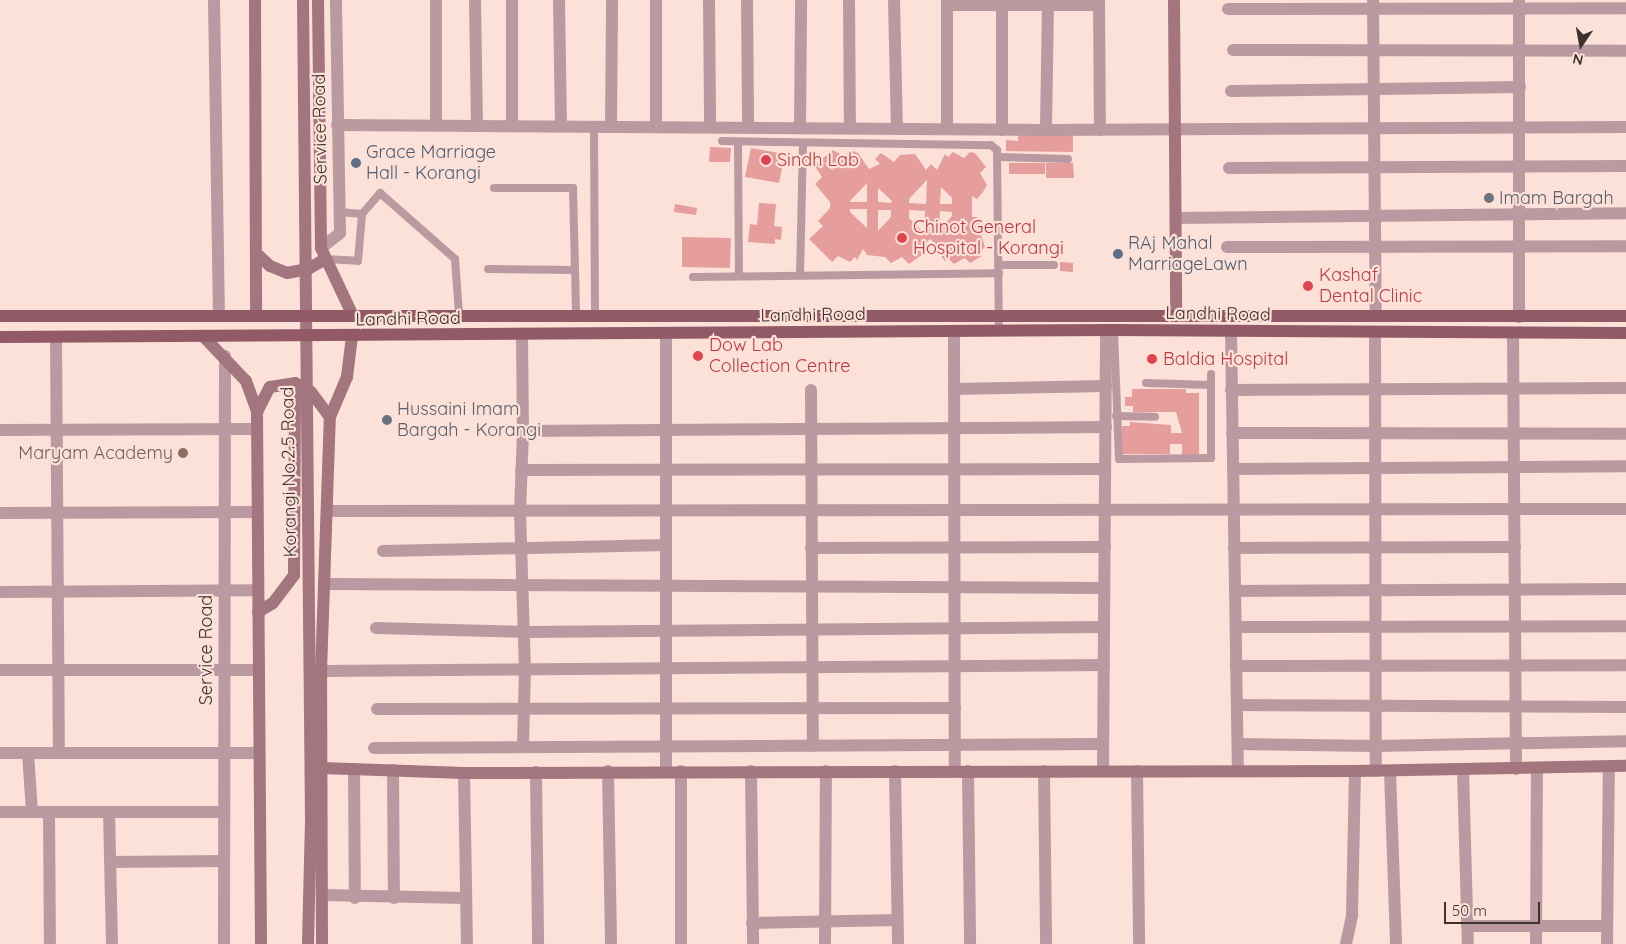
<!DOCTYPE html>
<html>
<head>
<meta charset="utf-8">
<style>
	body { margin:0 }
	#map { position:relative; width:1626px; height:944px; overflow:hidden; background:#fbe1d8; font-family:Quicksand,sans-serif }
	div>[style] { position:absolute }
	.building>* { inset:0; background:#e69e9c }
	.lane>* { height:8px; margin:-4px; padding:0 4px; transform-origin:4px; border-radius:4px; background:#ba9aa0 }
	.street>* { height:12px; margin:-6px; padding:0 6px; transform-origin:6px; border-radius:6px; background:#ba9aa0 }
	.secondary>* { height:12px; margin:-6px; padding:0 6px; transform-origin:6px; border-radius:6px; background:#a3757e }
	.primary>* { height:12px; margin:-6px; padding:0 6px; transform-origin:6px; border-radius:6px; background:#915a66 }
	.dots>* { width:14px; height:14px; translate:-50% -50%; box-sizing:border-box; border:2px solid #fbe1d8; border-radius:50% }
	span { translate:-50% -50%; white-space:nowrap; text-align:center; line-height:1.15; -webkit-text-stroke:4.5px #fbe1d8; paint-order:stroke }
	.street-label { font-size:18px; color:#3d332f }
	.service-label { font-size:18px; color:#4e5e75 }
	.left { translate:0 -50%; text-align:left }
	.health-label { font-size:18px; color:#be3a42 }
	.worship-label { font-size:18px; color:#5b616d }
	.education-label { font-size:18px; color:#785e54 }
	.right { translate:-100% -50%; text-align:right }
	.north { position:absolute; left:1556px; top:20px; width:50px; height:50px; -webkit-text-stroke:4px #fbe1d8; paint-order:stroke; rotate:192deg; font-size:14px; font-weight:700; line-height:20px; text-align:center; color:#3d332f }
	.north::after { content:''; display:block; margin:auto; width:18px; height:22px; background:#3d332f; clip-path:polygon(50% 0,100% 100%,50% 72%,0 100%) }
	.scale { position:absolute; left:1444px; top:902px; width:96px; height:22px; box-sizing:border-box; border:2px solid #3d332f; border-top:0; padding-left:6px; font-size:15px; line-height:18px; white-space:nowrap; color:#3d332f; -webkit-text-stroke:4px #fbe1d8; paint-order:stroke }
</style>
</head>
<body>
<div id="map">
	<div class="building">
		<div style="clip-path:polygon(1018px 135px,1073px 135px,1073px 152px,1006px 151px,1006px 140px,1018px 141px)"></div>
		<div style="clip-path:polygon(710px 147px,731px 148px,730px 162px,709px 162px)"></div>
		<div style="clip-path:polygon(751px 148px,785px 154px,779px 183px,745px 177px)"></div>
		<div style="clip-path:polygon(evenodd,833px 150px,844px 156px,850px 150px,858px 153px,869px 169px,880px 164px,875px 159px,881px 153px,894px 162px,900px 155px,915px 154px,926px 170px,931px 164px,937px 170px,945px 154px,948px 157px,953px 152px,964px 158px,970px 152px,975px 153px,986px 167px,980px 173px,987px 185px,983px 192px,977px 199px,972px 196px,972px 217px,977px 217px,985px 230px,981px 235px,985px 247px,979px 253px,982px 256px,970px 263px,965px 258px,954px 264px,948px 258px,945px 261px,940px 255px,944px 251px,930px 239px,919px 250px,923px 254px,909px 264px,902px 257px,891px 263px,885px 257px,867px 255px,863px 249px,857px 260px,855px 257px,850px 262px,838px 256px,832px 262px,809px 239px,823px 226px,818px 221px,830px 208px,830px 202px,815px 184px,822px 177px,814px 165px,833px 150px,927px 180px,926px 204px,909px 203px,909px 199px,927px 180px,833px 150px,867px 183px,867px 202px,850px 202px,850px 201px,867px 183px,833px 150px,941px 187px,952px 198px,952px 204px,940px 204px,941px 187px,833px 150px,878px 188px,892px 201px,891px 203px,878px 202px,878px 188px,833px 150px,850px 209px,867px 209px,867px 228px,850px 212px,850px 209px,833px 150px,878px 210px,891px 210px,891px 217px,878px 231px,878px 210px,833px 150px,909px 210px,925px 211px,924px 233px,909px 218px,909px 210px,833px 150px,940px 211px,952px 212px,952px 216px,939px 230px,940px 211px)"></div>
		<div style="clip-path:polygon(1009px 163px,1045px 163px,1045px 174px,1009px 174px)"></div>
		<div style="clip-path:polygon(1046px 163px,1073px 163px,1074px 178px,1046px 178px)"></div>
		<div style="clip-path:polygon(759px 203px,776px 204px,774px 226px,782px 227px,781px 240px,775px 239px,775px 244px,748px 242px,750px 224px,757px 225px)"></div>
		<div style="clip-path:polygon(675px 204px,697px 208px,696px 215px,674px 212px)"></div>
		<div style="clip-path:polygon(682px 237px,731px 238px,730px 268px,682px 267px)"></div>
		<div style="clip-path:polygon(1060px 262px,1073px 263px,1073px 272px,1060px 271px)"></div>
		<div style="clip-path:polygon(1132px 389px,1186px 389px,1186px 393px,1199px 393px,1199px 455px,1182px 455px,1182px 444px,1170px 444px,1170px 454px,1122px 454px,1122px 426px,1130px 426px,1130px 422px,1171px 425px,1171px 433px,1182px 433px,1176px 412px,1133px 412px,1133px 406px,1125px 406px,1125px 397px,1132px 397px)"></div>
	</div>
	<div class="lane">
		<div style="left:594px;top:125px;width:189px;rotate:89.7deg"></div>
		<div style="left:722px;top:141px;width:269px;rotate:0.9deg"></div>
		<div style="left:991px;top:145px;width:8px;rotate:40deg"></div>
		<div style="left:997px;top:150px;width:181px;rotate:89.4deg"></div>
		<div style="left:738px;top:142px;width:134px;rotate:89.6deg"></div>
		<div style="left:1000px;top:157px;width:68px;rotate:1.7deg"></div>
		<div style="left:494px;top:188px;width:79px"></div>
		<div style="left:573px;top:188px;width:126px;rotate:88.6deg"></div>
		<div style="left:339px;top:212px;width:23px;rotate:5deg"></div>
		<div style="left:325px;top:259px;width:33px;rotate:3deg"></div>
		<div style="left:358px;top:261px;width:47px;rotate:-85.1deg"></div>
		<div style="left:362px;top:214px;width:28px;rotate:-49deg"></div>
		<div style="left:380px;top:193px;width:100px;rotate:41.3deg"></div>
		<div style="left:455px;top:259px;width:56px;rotate:85.9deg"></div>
		<div style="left:999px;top:265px;width:55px"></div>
		<div style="left:488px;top:269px;width:87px;rotate:0.7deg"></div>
		<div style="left:800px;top:275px;width:132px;rotate:-88.7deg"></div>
		<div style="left:693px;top:277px;width:306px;rotate:-0.7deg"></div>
		<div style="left:1114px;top:330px;width:129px;rotate:87.8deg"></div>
		<div style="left:1119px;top:459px;width:92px;rotate:-0.6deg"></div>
		<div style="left:1211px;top:458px;width:84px;rotate:-90deg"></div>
		<div style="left:1146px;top:383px;width:65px;rotate:1.8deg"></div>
		<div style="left:1116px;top:416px;width:39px;rotate:1deg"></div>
	</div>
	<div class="street">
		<div style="left:214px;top:0;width:314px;rotate:89.1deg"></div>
		<div style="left:436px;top:0;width:123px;rotate:90deg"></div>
		<div style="left:475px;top:0;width:124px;rotate:89.1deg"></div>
		<div style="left:512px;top:0;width:124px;rotate:90deg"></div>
		<div style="left:559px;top:0;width:125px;rotate:89.1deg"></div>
		<div style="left:709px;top:0;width:126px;rotate:89.5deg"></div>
		<div style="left:747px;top:0;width:126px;rotate:89.5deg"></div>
		<div style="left:849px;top:0;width:128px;rotate:89.6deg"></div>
		<div style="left:894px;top:0;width:129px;rotate:88.7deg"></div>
		<div style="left:1099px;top:0;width:130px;rotate:89.6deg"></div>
		<div style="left:1373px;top:0;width:316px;rotate:89.5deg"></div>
		<div style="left:947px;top:5px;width:152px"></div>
		<div style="left:1228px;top:9px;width:398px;rotate:-0.1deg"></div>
		<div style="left:1233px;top:50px;width:393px;rotate:0.1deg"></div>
		<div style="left:1231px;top:91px;width:289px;rotate:-0.8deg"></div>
		<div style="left:337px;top:125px;width:709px;rotate:0.4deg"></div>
		<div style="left:1046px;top:130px;width:580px;rotate:-0.3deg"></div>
		<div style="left:611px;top:125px;width:125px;rotate:-89.5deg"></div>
		<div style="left:656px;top:125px;width:125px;rotate:-90deg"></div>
		<div style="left:800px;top:127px;width:127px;rotate:-89.5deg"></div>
		<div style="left:947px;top:129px;width:129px;rotate:-90deg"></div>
		<div style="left:1002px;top:130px;width:130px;rotate:-90deg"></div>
		<div style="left:1046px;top:130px;width:130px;rotate:-89.1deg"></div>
		<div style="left:1229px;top:168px;width:397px;rotate:-0.3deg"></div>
		<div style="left:1176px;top:218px;width:450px;rotate:-0.6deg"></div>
		<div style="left:1227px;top:247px;width:399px;rotate:-0.1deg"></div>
		<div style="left:321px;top:248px;width:24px;rotate:-38deg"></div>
		<div style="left:340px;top:233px;width:233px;rotate:-91deg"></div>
		<div style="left:1519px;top:317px;width:317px;rotate:-90deg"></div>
		<div style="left:954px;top:331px;width:440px;rotate:89.9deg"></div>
		<div style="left:1231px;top:332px;width:439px;rotate:89.1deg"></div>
		<div style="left:1375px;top:334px;width:437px;rotate:89.9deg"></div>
		<div style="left:1513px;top:334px;width:435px;rotate:89.6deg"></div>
		<div style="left:522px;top:335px;width:96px;rotate:89.4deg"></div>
		<div style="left:523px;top:431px;width:583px;rotate:-0.39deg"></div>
		<div style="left:56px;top:337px;width:416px;rotate:89.6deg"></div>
		<div style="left:954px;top:389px;width:152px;rotate:-1.1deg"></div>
		<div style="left:811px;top:390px;width:356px;rotate:89.7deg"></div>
		<div style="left:1231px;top:390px;width:395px;rotate:-0.3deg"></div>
		<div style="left:0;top:430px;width:257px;rotate:-0.2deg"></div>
		<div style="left:523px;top:431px;width:80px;rotate:92.1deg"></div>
		<div style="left:520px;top:511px;width:157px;rotate:88.2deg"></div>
		<div style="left:525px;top:668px;width:79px;rotate:91.5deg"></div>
		<div style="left:1232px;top:433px;width:394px;rotate:0.1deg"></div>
		<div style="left:1233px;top:469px;width:393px;rotate:-0.4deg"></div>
		<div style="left:521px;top:470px;width:584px;rotate:-0.1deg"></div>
		<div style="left:327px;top:511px;width:1299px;rotate:-0.09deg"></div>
		<div style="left:0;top:513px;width:257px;rotate:-0.2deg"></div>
		<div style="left:811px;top:548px;width:294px;rotate:-0.2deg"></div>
		<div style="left:1234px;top:548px;width:281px;rotate:-0.2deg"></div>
		<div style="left:383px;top:551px;width:283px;rotate:-1.2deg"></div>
		<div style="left:324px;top:584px;width:780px;rotate:0.29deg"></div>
		<div style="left:1235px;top:591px;width:391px;rotate:-0.3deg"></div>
		<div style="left:0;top:592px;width:258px;rotate:-0.4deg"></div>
		<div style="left:1236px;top:627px;width:390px;rotate:-0.1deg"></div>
		<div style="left:376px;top:628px;width:148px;rotate:1.5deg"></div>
		<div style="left:524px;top:632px;width:580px;rotate:-0.49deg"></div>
		<div style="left:1236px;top:666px;width:390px;rotate:-0.1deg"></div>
		<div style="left:0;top:670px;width:259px"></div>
		<div style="left:321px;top:671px;width:783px;rotate:-0.44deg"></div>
		<div style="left:1237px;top:705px;width:389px;rotate:0.3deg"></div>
		<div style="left:377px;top:709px;width:578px;rotate:-0.1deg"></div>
		<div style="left:1238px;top:744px;width:138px;rotate:0.8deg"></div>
		<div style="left:1376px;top:746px;width:250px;rotate:-1.1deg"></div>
		<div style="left:374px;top:748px;width:729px;rotate:-0.31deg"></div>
		<div style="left:0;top:753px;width:259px"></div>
		<div style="left:28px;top:753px;width:59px;rotate:86.1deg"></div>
		<div style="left:354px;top:769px;width:129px;rotate:89.6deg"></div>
		<div style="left:393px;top:770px;width:128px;rotate:89.6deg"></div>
		<div style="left:1463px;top:770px;width:174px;rotate:88.4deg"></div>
		<div style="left:608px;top:771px;width:173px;rotate:89deg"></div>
		<div style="left:666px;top:771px;width:437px;rotate:-90deg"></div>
		<div style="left:681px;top:771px;width:173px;rotate:90deg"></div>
		<div style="left:751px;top:771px;width:173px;rotate:89.3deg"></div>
		<div style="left:895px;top:771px;width:173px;rotate:89deg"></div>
		<div style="left:968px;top:771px;width:173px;rotate:89.3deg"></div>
		<div style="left:1044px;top:771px;width:173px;rotate:89.3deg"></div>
		<div style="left:1103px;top:771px;width:441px;rotate:-89.6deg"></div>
		<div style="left:1137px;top:771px;width:173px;rotate:89.3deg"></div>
		<div style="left:1390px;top:771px;width:173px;rotate:88deg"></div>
		<div style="left:536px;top:772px;width:172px;rotate:89.3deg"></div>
		<div style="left:464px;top:773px;width:171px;rotate:89deg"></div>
		<div style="left:0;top:812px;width:224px"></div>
		<div style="left:49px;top:812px;width:132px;rotate:89.6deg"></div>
		<div style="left:109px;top:812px;width:132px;rotate:88.7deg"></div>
		<div style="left:110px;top:862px;width:114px;rotate:-0.5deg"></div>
		<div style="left:322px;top:895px;width:144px;rotate:1.2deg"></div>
		<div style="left:752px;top:923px;width:145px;rotate:-1.2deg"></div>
		<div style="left:1467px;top:926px;width:140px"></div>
		<div style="left:224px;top:944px;width:588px;rotate:-89.9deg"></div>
		<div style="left:825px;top:944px;width:173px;rotate:-89.7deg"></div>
		<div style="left:1346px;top:944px;width:30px;rotate:-78deg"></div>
		<div style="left:1352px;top:915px;width:144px;rotate:-88.8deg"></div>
		<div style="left:1536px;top:944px;width:176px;rotate:-89.7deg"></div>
		<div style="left:1607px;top:944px;width:177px;rotate:-89.4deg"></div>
	</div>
	<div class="secondary">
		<div style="left:255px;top:0;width:315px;rotate:89.8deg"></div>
		<div style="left:303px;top:0;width:820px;rotate:89.44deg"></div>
		<div style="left:311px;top:820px;width:124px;rotate:91.4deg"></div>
		<div style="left:318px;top:0;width:248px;rotate:89.3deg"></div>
		<div style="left:321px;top:248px;width:75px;rotate:64.8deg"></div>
		<div style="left:1174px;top:0;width:315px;rotate:89.6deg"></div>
		<div style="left:256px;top:253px;width:19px;rotate:43deg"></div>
		<div style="left:270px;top:266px;width:18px;rotate:22deg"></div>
		<div style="left:287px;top:273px;width:21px;rotate:-11deg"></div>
		<div style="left:308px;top:269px;width:20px;rotate:-30deg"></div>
		<div style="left:204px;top:337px;width:61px;rotate:46.3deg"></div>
		<div style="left:246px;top:381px;width:33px;rotate:70deg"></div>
		<div style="left:257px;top:412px;width:532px;rotate:89.57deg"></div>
		<div style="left:257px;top:412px;width:28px;rotate:-63deg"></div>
		<div style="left:270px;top:387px;width:25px;rotate:-9deg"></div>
		<div style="left:295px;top:383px;width:18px;rotate:29deg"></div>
		<div style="left:311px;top:392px;width:31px;rotate:53deg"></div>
		<div style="left:258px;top:612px;width:17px;rotate:-31deg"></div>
		<div style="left:273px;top:603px;width:35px;rotate:-53deg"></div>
		<div style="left:294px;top:575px;width:192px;rotate:-89.7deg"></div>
		<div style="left:322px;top:768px;width:142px;rotate:2deg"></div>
		<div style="left:464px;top:773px;width:891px;rotate:-0.13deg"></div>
		<div style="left:1355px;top:771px;width:271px;rotate:-1.1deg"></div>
		<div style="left:322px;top:944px;width:273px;rotate:-90.2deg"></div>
		<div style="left:321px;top:671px;width:254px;rotate:-88deg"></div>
		<div style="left:330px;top:417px;width:43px;rotate:-67deg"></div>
		<div style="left:347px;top:377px;width:39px;rotate:-83deg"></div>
	</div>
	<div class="primary">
		<div style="left:0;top:316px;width:1626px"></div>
		<div style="left:0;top:337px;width:1114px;rotate:-0.36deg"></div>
		<div style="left:1114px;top:330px;width:512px;rotate:0.34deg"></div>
	</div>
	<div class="dots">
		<div style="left:766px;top:160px;background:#e0444e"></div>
		<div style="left:356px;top:163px;background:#5c6f8a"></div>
		<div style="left:1489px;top:198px;background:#6b7280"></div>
		<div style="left:902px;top:238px;background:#e0444e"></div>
		<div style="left:1118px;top:254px;background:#5c6f8a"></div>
		<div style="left:1308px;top:286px;background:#e0444e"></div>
		<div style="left:698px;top:356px;background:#e0444e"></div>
		<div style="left:1152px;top:359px;background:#e0444e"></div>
		<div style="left:387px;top:420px;background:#6b7280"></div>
		<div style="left:183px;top:453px;background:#8d6e63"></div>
	</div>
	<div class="street-label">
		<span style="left:320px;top:129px;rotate:-91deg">Service Road</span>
		<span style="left:1218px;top:314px;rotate:1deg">Landhi Road</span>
		<span style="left:813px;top:315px;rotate:-1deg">Landhi Road</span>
		<span style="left:408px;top:319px;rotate:-1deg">Landhi Road</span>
		<span style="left:289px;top:472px;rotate:-91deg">Korangi No.2.5 Road</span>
		<span style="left:206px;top:650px;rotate:-90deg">Service Road</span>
	</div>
	<div class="service-label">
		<span class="left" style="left:366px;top:163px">Grace Marriage<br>Hall - Korangi</span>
		<span class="left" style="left:1128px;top:254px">RAj Mahal<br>MarriageLawn</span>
	</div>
	<div class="health-label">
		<span class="left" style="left:777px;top:160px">Sindh Lab</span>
		<span class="left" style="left:913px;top:238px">Chinot General<br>Hospital - Korangi</span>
		<span class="left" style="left:1319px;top:286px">Kashaf<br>Dental Clinic</span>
		<span class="left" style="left:709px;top:356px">Dow Lab<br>Collection Centre</span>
		<span class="left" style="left:1163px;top:359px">Baldia Hospital</span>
	</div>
	<div class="worship-label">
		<span class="left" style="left:1499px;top:198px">Imam Bargah</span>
		<span class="left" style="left:397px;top:420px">Hussaini Imam<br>Bargah - Korangi</span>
	</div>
	<div class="education-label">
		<span class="right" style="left:173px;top:453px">Maryam Academy</span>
	</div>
	<div class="north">N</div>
	<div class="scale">50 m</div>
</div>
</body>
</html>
